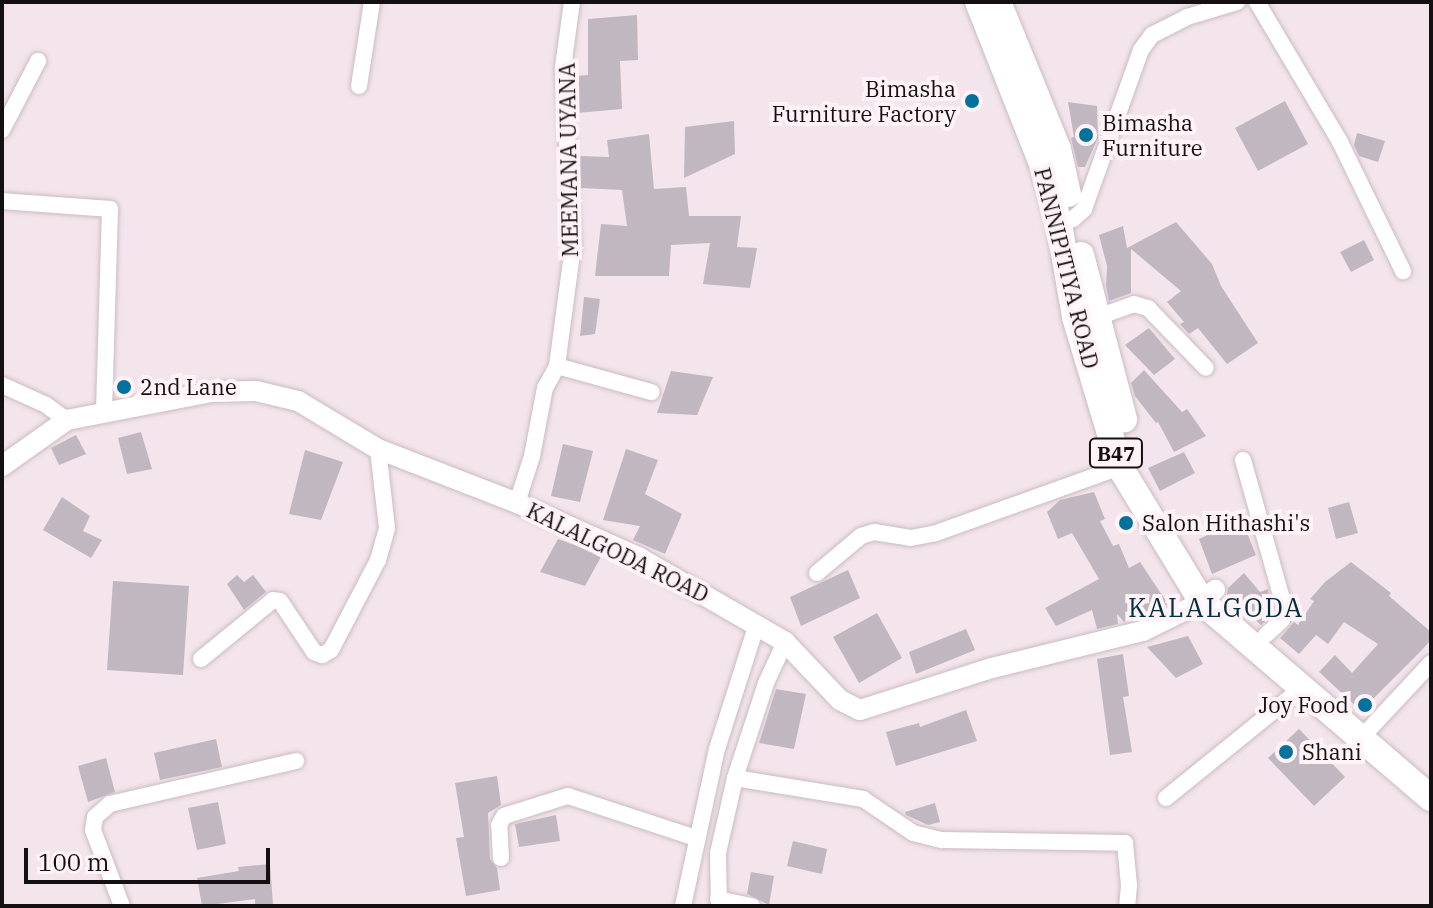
<!DOCTYPE html>
<html>
<head>
<meta charset="utf-8">
<style>
	body { margin:0 }
	#map { position:relative; width:1433px; height:908px; overflow:hidden; background:#f3e5eb; font-family:"IBM Plex Serif",serif }
	div>[style] { position:absolute }
	.building>* { inset:0; background:#c1b7c1 }
	.roads { filter:drop-shadow(0 0 2px #cabcc2) drop-shadow(0 0 2px #cabcc2) }
	.minor>* { height:16px; margin:-8px; padding:0 8px; transform-origin:8px; border-radius:8px; background:#fff }
	.tertiary>* { height:20px; margin:-10px; padding:0 10px; transform-origin:10px; border-radius:10px; background:#fff }
	.primary>* { height:26px; margin:-13px; padding:0 13px; transform-origin:13px; border-radius:13px; background:#fff }
	.dots>* { width:22px; height:22px; translate:-50% -50%; box-sizing:border-box; border:4px solid #fff3f8; border-radius:50% }
	span { translate:-50% -50%; white-space:nowrap; text-align:center; line-height:1.15; -webkit-text-stroke:8px #fff3f8; paint-order:stroke }
	.shield-label span { padding:2px 6px; background:#fff3f8; border:2px solid; border-radius:6px; -webkit-text-stroke-width:0 }
	.shield-label { font-size:20px; color:#141012; font-weight:700 }
	.poi-label { font-size:22px; color:#141012 }
	.right { translate:-100% -50%; text-align:right }
	.left { translate:0 -50%; text-align:left }
	.street-label { font-size:22px; color:#141012 }
	.quarter-label { font-size:26px; color:#002e43; letter-spacing:2px }
	.frame { position:absolute; inset:0; border:4px solid #141012; pointer-events:none }
	.scale { position:absolute; left:24px; top:848px; width:246px; height:36px; box-sizing:border-box; border:4px solid #141012; border-top:0; padding-left:10px; font-size:24px; line-height:28px; white-space:nowrap; color:#141012; -webkit-text-stroke:6px #fff3f8; paint-order:stroke }
</style>
</head>
<body>
<div id="map">
	<div class="building">
		<div style="clip-path:polygon(637px 15px,638px 60px,620px 61px,622px 109px,577px 113px,575px 76px,588px 75px,588px 19px)"></div>
		<div style="clip-path:polygon(1285px 101px,1308px 144px,1258px 171px,1235px 128px)"></div>
		<div style="clip-path:polygon(1068px 102px,1097px 106px,1098px 138px,1085px 167px,1078px 167px,1071px 138px,1074px 137px)"></div>
		<div style="clip-path:polygon(734px 121px,735px 154px,684px 178px,685px 127px)"></div>
		<div style="clip-path:polygon(1357px 133px,1385px 141px,1378px 162px,1359px 156px,1354px 145px)"></div>
		<div style="clip-path:polygon(649px 134px,654px 189px,686px 187px,689px 216px,741px 216px,737px 247px,757px 248px,750px 288px,703px 284px,710px 243px,671px 245px,669px 276px,595px 276px,601px 224px,627px 226px,622px 190px,581px 188px,579px 156px,609px 157px,607px 140px)"></div>
		<div style="clip-path:polygon(1176px 222px,1212px 264px,1221px 286px,1258px 343px,1227px 364px,1198px 328px,1189px 334px,1180px 324px,1184px 322px,1167px 302px,1181px 291px,1131px 249px,1131px 293px,1109px 301px,1106px 286px,1107px 266px,1099px 235px,1123px 226px,1127px 248px)"></div>
		<div style="clip-path:polygon(1364px 240px,1374px 260px,1351px 272px,1340px 252px)"></div>
		<div style="clip-path:polygon(584px 297px,600px 299px,595px 334px,580px 336px)"></div>
		<div style="clip-path:polygon(1149px 328px,1175px 359px,1154px 375px,1125px 345px)"></div>
		<div style="clip-path:polygon(1144px 370px,1182px 412px,1187px 409px,1206px 436px,1174px 452px,1158px 422px,1156px 423px,1135px 396px,1131px 383px)"></div>
		<div style="clip-path:polygon(671px 371px,713px 377px,697px 415px,657px 413px)"></div>
		<div style="clip-path:polygon(141px 432px,152px 469px,127px 474px,118px 438px)"></div>
		<div style="clip-path:polygon(76px 435px,86px 454px,59px 465px,51px 448px)"></div>
		<div style="clip-path:polygon(563px 444px,593px 451px,580px 502px,551px 496px)"></div>
		<div style="clip-path:polygon(626px 449px,658px 460px,645px 494px,682px 514px,665px 554px,633px 540px,640px 526px,603px 520px)"></div>
		<div style="clip-path:polygon(305px 450px,343px 462px,321px 520px,289px 514px)"></div>
		<div style="clip-path:polygon(1184px 452px,1195px 473px,1160px 491px,1148px 468px)"></div>
		<div style="clip-path:polygon(1094px 492px,1105px 519px,1100px 521px,1113px 546px,1119px 544px,1129px 568px,1140px 562px,1168px 604px,1124px 622px,1117px 614px,1118px 624px,1097px 629px,1092px 610px,1056px 626px,1045px 608px,1099px 579px,1072px 533px,1058px 539px,1047px 512px,1060px 500px)"></div>
		<div style="clip-path:polygon(62px 497px,90px 516px,83px 531px,102px 540px,91px 558px,43px 530px)"></div>
		<div style="clip-path:polygon(1349px 502px,1358px 533px,1336px 539px,1328px 508px)"></div>
		<div style="clip-path:polygon(1225px 527px,1229px 535px,1245px 528px,1256px 555px,1212px 574px,1199px 539px)"></div>
		<div style="clip-path:polygon(558px 539px,602px 555px,585px 586px,540px 572px)"></div>
		<div style="clip-path:polygon(1351px 562px,1391px 593px,1389px 596px,1431px 632px,1431px 640px,1420px 652px,1361px 711px,1319px 672px,1335px 655px,1352px 673px,1378px 644px,1344px 622px,1328px 644px,1316px 635px,1299px 654px,1280px 638px,1294px 622px,1298px 625px,1314px 601px,1310px 599px,1325px 582px)"></div>
		<div style="clip-path:polygon(848px 570px,860px 598px,801px 626px,790px 597px)"></div>
		<div style="clip-path:polygon(1244px 573px,1260px 592px,1268px 589px,1272px 615px,1261px 625px,1227px 595px,1228px 588px)"></div>
		<div style="clip-path:polygon(237px 575px,244px 582px,253px 575px,266px 592px,244px 610px,227px 584px)"></div>
		<div style="clip-path:polygon(113px 581px,189px 586px,183px 675px,107px 670px)"></div>
		<div style="clip-path:polygon(877px 613px,902px 658px,859px 683px,833px 637px)"></div>
		<div style="clip-path:polygon(966px 629px,975px 650px,916px 674px,909px 652px)"></div>
		<div style="clip-path:polygon(1188px 636px,1203px 664px,1176px 678px,1147px 647px)"></div>
		<div style="clip-path:polygon(1123px 654px,1129px 696px,1123px 697px,1132px 752px,1110px 755px,1097px 659px)"></div>
		<div style="clip-path:polygon(776px 689px,806px 694px,794px 749px,759px 743px)"></div>
		<div style="clip-path:polygon(966px 710px,977px 741px,896px 766px,886px 732px,919px 723px,920px 727px)"></div>
		<div style="clip-path:polygon(1299px 729px,1345px 777px,1314px 806px,1268px 758px)"></div>
		<div style="clip-path:polygon(216px 739px,222px 767px,160px 780px,154px 753px)"></div>
		<div style="clip-path:polygon(106px 758px,115px 792px,88px 802px,78px 766px)"></div>
		<div style="clip-path:polygon(497px 776px,501px 805px,488px 813px,490px 859px,497px 868px,500px 890px,466px 896px,456px 838px,464px 837px,455px 783px)"></div>
		<div style="clip-path:polygon(218px 802px,226px 844px,197px 850px,188px 808px)"></div>
		<div style="clip-path:polygon(935px 803px,940px 822px,928px 825px,906px 815px,905px 812px)"></div>
		<div style="clip-path:polygon(556px 815px,560px 841px,519px 847px,515px 824px)"></div>
		<div style="clip-path:polygon(793px 841px,827px 849px,822px 874px,787px 866px)"></div>
		<div style="clip-path:polygon(270px 864px,273px 904px,255px 905px,255px 899px,202px 906px,197px 878px,239px 871px,238px 867px)"></div>
		<div style="clip-path:polygon(751px 872px,774px 876px,769px 905px,747px 894px)"></div>
	</div>
	<div class="roads">
		<div class="minor">
			<div style="left:1257px;top:2px;width:163px;rotate:59.3deg"></div>
			<div style="left:1340px;top:142px;width:144px;rotate:64deg"></div>
			<div style="left:359px;top:86px;width:85px;rotate:-81.2deg"></div>
			<div style="left:2px;top:130px;width:78px;rotate:-62.4deg"></div>
			<div style="left:2px;top:201px;width:108px;rotate:4.2deg"></div>
			<div style="left:110px;top:209px;width:203px;rotate:91.7deg"></div>
			<div style="left:1059px;top:224px;width:15px;rotate:-20deg"></div>
			<div style="left:1073px;top:219px;width:15px;rotate:-42deg"></div>
			<div style="left:1084px;top:209px;width:169px;rotate:-70.3deg"></div>
			<div style="left:1141px;top:50px;width:19px;rotate:-54deg"></div>
			<div style="left:1152px;top:35px;width:39px;rotate:-27deg"></div>
			<div style="left:1187px;top:17px;width:52px;rotate:-16.7deg"></div>
			<div style="left:1095px;top:318px;width:41px;rotate:-19.7deg"></div>
			<div style="left:1134px;top:304px;width:15px;rotate:16deg"></div>
			<div style="left:1148px;top:308px;width:83px;rotate:46deg"></div>
			<div style="left:557px;top:366px;width:98px;rotate:15.5deg"></div>
			<div style="left:2px;top:385px;width:48px;rotate:24.4deg"></div>
			<div style="left:46px;top:405px;width:26px;rotate:36deg"></div>
			<div style="left:1243px;top:460px;width:152px;rotate:74.3deg"></div>
			<div style="left:1284px;top:606px;width:14px;rotate:98deg"></div>
			<div style="left:1282px;top:620px;width:22px;rotate:137deg"></div>
			<div style="left:517px;top:503px;width:49px;rotate:-72.3deg"></div>
			<div style="left:532px;top:456px;width:69px;rotate:-79.2deg"></div>
			<div style="left:545px;top:388px;width:25px;rotate:-61deg"></div>
			<div style="left:557px;top:366px;width:121px;rotate:-82.4deg"></div>
			<div style="left:573px;top:246px;width:179px;rotate:-93.2deg"></div>
			<div style="left:563px;top:67px;width:66px;rotate:-82.1deg"></div>
			<div style="left:817px;top:573px;width:57px;rotate:-40.1deg"></div>
			<div style="left:861px;top:536px;width:14px;rotate:-17deg"></div>
			<div style="left:874px;top:532px;width:37px;rotate:9deg"></div>
			<div style="left:911px;top:538px;width:25px;rotate:-11deg"></div>
			<div style="left:936px;top:533px;width:195px;rotate:-19.7deg"></div>
			<div style="left:201px;top:659px;width:93px;rotate:-39.3deg"></div>
			<div style="left:273px;top:600px;width:7px;rotate:8deg"></div>
			<div style="left:280px;top:601px;width:61px;rotate:56.3deg"></div>
			<div style="left:314px;top:652px;width:9px;rotate:21deg"></div>
			<div style="left:322px;top:655px;width:10px;rotate:-29deg"></div>
			<div style="left:331px;top:650px;width:102px;rotate:-62.4deg"></div>
			<div style="left:378px;top:560px;width:33px;rotate:-74deg"></div>
			<div style="left:387px;top:528px;width:80px;rotate:-96.5deg"></div>
			<div style="left:1362px;top:737px;width:101px;rotate:-47deg"></div>
			<div style="left:735px;top:778px;width:130px;rotate:9.3deg"></div>
			<div style="left:863px;top:799px;width:60px;rotate:34.2deg"></div>
			<div style="left:913px;top:833px;width:30px;rotate:14deg"></div>
			<div style="left:942px;top:840px;width:183px;rotate:0.9deg"></div>
			<div style="left:1125px;top:843px;width:42px;rotate:84.6deg"></div>
			<div style="left:1129px;top:885px;width:21px;rotate:95deg"></div>
			<div style="left:1166px;top:798px;width:176px;rotate:-39deg"></div>
			<div style="left:501px;top:858px;width:33px;rotate:-93deg"></div>
			<div style="left:499px;top:825px;width:10px;rotate:-61deg"></div>
			<div style="left:504px;top:816px;width:67px;rotate:-17.4deg"></div>
			<div style="left:568px;top:796px;width:135px;rotate:18.2deg"></div>
			<div style="left:718px;top:899px;width:35px;rotate:12deg"></div>
			<div style="left:122px;top:906px;width:81px;rotate:-110.9deg"></div>
			<div style="left:93px;top:830px;width:13px;rotate:-81deg"></div>
			<div style="left:95px;top:817px;width:20px;rotate:-41deg"></div>
			<div style="left:110px;top:804px;width:191px;rotate:-13deg"></div>
			<div style="left:683px;top:906px;width:161px;rotate:-77.8deg"></div>
			<div style="left:717px;top:749px;width:131px;rotate:-72.3deg"></div>
			<div style="left:719px;top:906px;width:53px;rotate:-91.1deg"></div>
			<div style="left:718px;top:853px;width:77px;rotate:-77.2deg"></div>
			<div style="left:735px;top:778px;width:100px;rotate:-71.9deg"></div>
			<div style="left:766px;top:683px;width:45px;rotate:-65.1deg"></div>
		</div>
		<div class="tertiary">
			<div style="left:2px;top:466px;width:80px;rotate:-35.3deg"></div>
			<div style="left:67px;top:420px;width:147px;rotate:-11deg"></div>
			<div style="left:211px;top:392px;width:45px;rotate:-1.3deg"></div>
			<div style="left:256px;top:391px;width:43px;rotate:13.4deg"></div>
			<div style="left:298px;top:401px;width:93px;rotate:31deg"></div>
			<div style="left:378px;top:449px;width:149px;rotate:21.2deg"></div>
			<div style="left:517px;top:503px;width:133px;rotate:24.1deg"></div>
			<div style="left:638px;top:557px;width:170px;rotate:30deg"></div>
			<div style="left:785px;top:642px;width:80px;rotate:46.5deg"></div>
			<div style="left:840px;top:700px;width:22px;rotate:27deg"></div>
			<div style="left:860px;top:710px;width:139px;rotate:-17.7deg"></div>
			<div style="left:992px;top:668px;width:155px;rotate:-13.8deg"></div>
			<div style="left:1143px;top:631px;width:66px;rotate:-26.2deg"></div>
			<div style="left:1202px;top:602px;width:18px;rotate:-43deg"></div>
		</div>
		<div class="primary">
			<div style="left:978px;top:2px;width:180px;rotate:68.4deg"></div>
			<div style="left:1044px;top:169px;width:57px;rotate:74.7deg"></div>
			<div style="left:1059px;top:224px;width:94px;rotate:80.2deg"></div>
			<div style="left:1075px;top:317px;width:157px;rotate:73.3deg"></div>
			<div style="left:1120px;top:467px;width:158px;rotate:58.7deg"></div>
			<div style="left:1202px;top:602px;width:301px;rotate:40.6deg"></div>
			<div style="left:998px;top:2px;width:159px;rotate:67.8deg"></div>
			<div style="left:1058px;top:149px;width:46px;rotate:77.5deg"></div>
			<div style="left:1081px;top:255px;width:170px;rotate:75.3deg"></div>
		</div>
	</div>
	<div class="dots">
		<div style="left:972px;top:101px;background:#02719c"></div>
		<div style="left:1086px;top:135px;background:#02719c"></div>
		<div style="left:124px;top:387px;background:#02719c"></div>
		<div style="left:1126px;top:523px;background:#02719c"></div>
		<div style="left:1365px;top:705px;background:#02719c"></div>
		<div style="left:1286px;top:752px;background:#02719c"></div>
	</div>
	<div class="shield-label">
		<span style="left:1116px;top:453px">B47</span>
	</div>
	<div class="poi-label">
		<span class="right" style="left:956px;top:101px">Bimasha<br>Furniture Factory</span>
		<span class="left" style="left:1102px;top:135px">Bimasha<br>Furniture</span>
		<span class="left" style="left:140px;top:387px">2nd Lane</span>
		<span class="left" style="left:1142px;top:523px">Salon Hithashi's</span>
		<span class="right" style="left:1349px;top:705px">Joy Food</span>
		<span class="left" style="left:1302px;top:752px">Shani</span>
	</div>
	<div class="street-label">
		<span style="left:568px;top:160px;rotate:-91deg">MEEMANA UYANA</span>
		<span style="left:1067px;top:268px;rotate:76deg">PANNIPITIYA ROAD</span>
		<span style="left:618px;top:552px;rotate:26deg">KALALGODA ROAD</span>
	</div>
	<div class="quarter-label">
		<span style="left:1216px;top:608px">KALALGODA</span>
	</div>
	<div class="frame"></div>
	<div class="scale">100 m</div>
</div>
</body>
</html>
